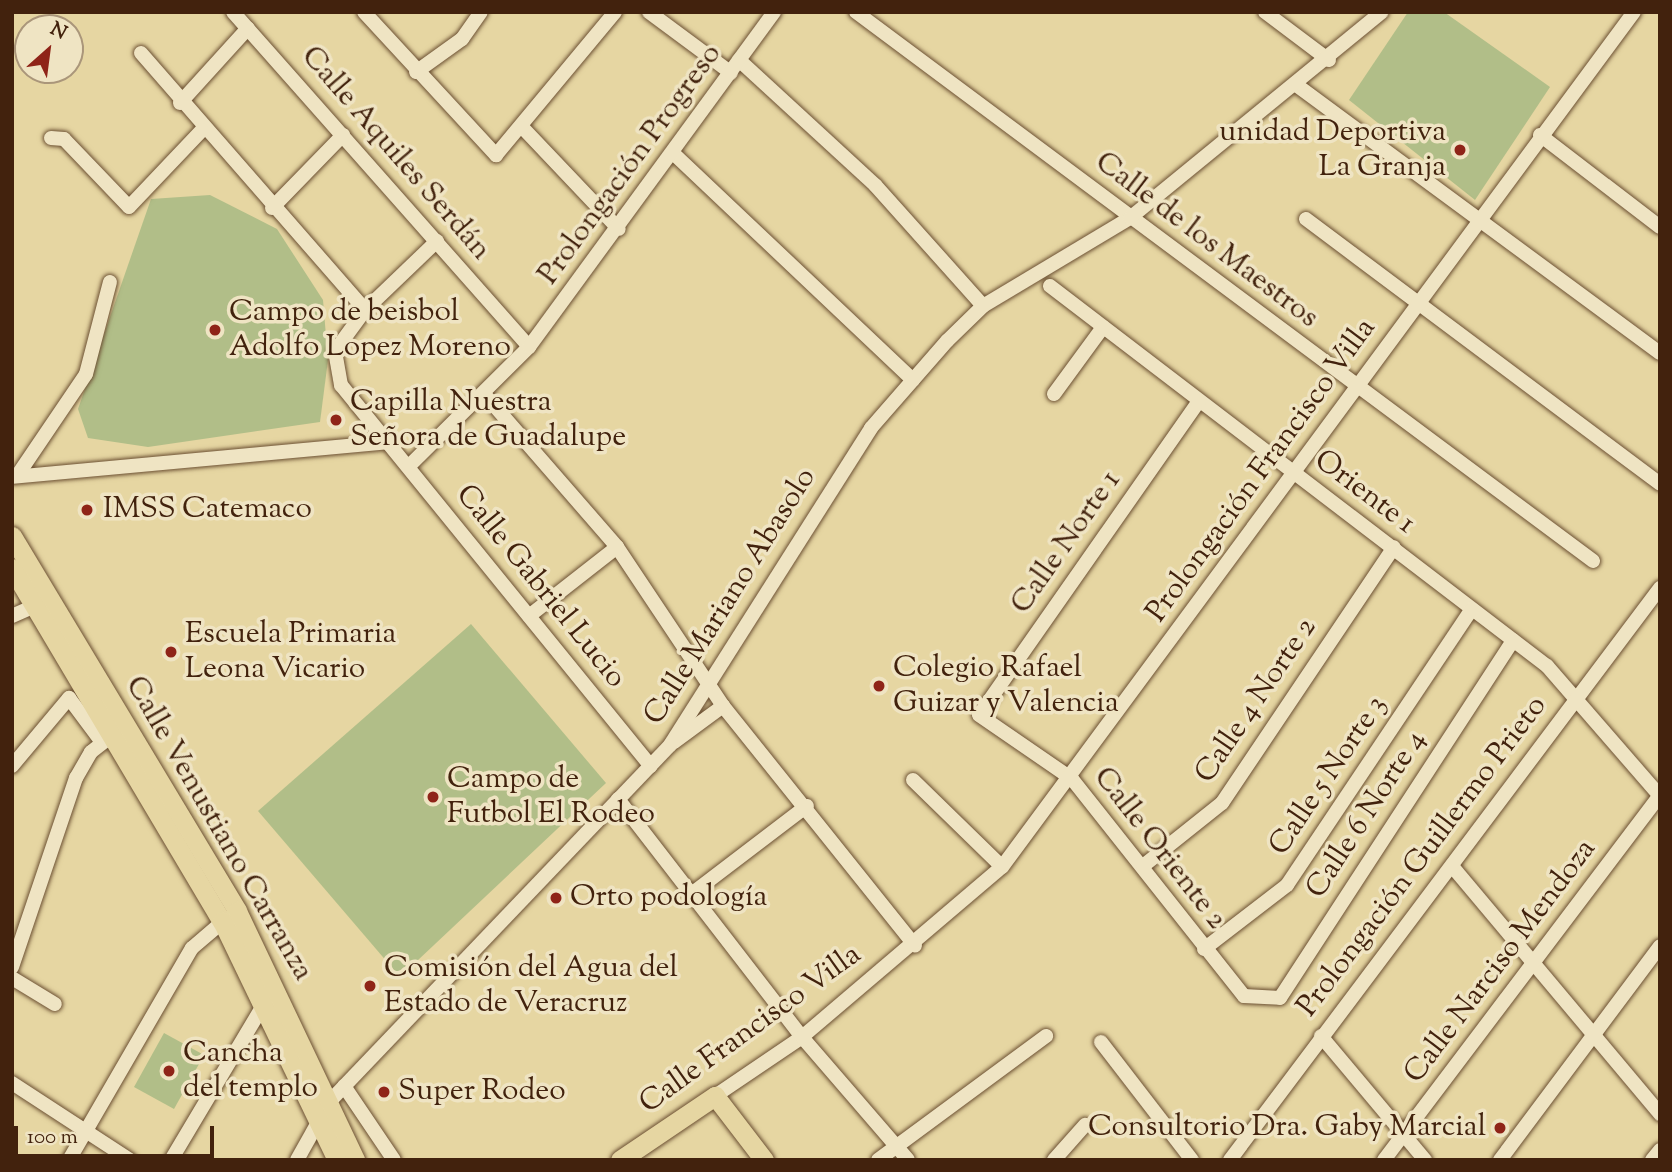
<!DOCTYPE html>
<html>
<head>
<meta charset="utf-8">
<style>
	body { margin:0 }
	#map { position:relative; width:1672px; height:1172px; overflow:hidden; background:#e6d6a2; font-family:"Sorts Mill Goudy",serif }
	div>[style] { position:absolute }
	.green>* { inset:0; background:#b1be88 }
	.roads { filter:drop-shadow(0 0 2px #6b4f32) drop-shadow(0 0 2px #6b4f32) }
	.minor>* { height:14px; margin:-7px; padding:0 7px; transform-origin:7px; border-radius:7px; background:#efe4c3 }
	.major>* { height:19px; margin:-9.5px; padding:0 9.5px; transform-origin:9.5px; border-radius:9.5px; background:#e6d6a2 }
	.dots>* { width:19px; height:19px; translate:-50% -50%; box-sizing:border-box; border:4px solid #efe4c3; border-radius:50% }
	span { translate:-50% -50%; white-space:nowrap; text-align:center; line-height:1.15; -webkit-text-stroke:7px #efe4c3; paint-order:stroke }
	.poi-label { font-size:30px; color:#42220d }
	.right { translate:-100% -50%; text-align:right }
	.left { translate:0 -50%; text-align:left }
	.street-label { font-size:30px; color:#42220d }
	.frame { position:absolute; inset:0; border:14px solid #42220d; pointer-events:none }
	.north { position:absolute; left:14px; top:14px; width:70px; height:70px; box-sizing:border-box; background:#efe4c3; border:2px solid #aa967a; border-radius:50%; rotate:28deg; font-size:19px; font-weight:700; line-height:28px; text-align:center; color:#42220d }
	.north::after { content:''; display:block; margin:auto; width:24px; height:32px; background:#8f2418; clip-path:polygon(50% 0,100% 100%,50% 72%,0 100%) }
	.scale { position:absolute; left:14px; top:1126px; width:200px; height:32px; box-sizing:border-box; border:4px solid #42220d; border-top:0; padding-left:9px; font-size:21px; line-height:24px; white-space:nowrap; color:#42220d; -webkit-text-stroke:5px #efe4c3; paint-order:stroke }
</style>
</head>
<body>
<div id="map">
	<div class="green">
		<div style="clip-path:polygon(1408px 12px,1444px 12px,1550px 87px,1475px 200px,1349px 100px)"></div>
		<div style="clip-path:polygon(210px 195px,277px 229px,323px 300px,328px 360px,320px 422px,148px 447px,88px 438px,78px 409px,151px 199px)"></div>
		<div style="clip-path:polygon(471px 624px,606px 783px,400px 977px,258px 811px)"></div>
		<div style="clip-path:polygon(164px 1033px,204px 1055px,174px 1109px,134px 1087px)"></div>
	</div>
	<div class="roads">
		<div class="minor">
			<div style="left:233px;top:12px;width:447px;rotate:48.5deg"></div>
			<div style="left:364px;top:12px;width:195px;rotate:47.3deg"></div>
			<div style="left:496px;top:155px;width:186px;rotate:-50.2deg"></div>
			<div style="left:649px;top:12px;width:102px;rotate:36.6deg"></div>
			<div style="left:856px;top:12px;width:919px;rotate:36.68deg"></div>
			<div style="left:1265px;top:12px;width:80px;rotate:36.9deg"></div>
			<div style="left:141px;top:53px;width:341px;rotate:48.9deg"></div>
			<div style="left:739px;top:60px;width:185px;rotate:42.6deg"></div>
			<div style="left:875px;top:185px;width:162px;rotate:48.2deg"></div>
			<div style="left:416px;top:72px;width:57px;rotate:-35.7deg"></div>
			<div style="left:462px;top:39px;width:33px;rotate:-55deg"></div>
			<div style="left:1295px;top:84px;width:453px;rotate:36.4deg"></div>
			<div style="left:180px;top:103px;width:101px;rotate:-47.8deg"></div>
			<div style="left:523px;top:128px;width:139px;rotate:46.5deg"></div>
			<div style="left:1540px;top:135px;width:151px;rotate:37.5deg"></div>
			<div style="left:51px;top:138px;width:13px;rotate:4deg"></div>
			<div style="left:64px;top:139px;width:94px;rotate:46.3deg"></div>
			<div style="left:129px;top:207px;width:106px;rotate:-46.5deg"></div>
			<div style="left:674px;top:154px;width:329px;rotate:43.4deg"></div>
			<div style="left:272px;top:208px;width:102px;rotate:-45.8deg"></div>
			<div style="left:1306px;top:219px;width:442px;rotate:36.8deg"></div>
			<div style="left:437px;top:241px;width:100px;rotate:136.2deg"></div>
			<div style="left:365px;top:310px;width:51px;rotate:126.2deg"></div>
			<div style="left:335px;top:351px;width:35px;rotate:80deg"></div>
			<div style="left:341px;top:385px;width:491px;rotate:50.9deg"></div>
			<div style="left:1050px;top:286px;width:626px;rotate:37.4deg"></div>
			<div style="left:1547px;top:666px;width:172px;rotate:49deg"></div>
			<div style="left:1054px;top:394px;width:83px;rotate:-53.8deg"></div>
			<div style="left:485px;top:395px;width:201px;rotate:49deg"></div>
			<div style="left:617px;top:547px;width:191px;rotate:56.3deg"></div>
			<div style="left:723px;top:706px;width:307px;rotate:51.3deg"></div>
			<div style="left:1199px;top:401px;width:383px;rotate:125deg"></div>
			<div style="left:979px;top:715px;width:113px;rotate:34.5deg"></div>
			<div style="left:1072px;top:779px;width:277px;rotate:51.6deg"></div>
			<div style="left:1244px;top:996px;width:36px;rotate:3deg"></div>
			<div style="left:1280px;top:998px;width:427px;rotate:-56.9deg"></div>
			<div style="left:409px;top:466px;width:169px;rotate:-44.8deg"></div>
			<div style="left:529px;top:347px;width:415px;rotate:-53.8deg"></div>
			<div style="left:17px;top:476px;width:123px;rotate:-55.9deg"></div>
			<div style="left:86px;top:374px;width:95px;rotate:-75.4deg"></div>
			<div style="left:12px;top:477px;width:378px;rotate:-5.3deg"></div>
			<div style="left:12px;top:616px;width:24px;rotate:-24deg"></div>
			<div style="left:529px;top:616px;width:112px;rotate:-38.1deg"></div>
			<div style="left:674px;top:742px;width:61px;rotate:-36.3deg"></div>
			<div style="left:12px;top:766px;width:89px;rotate:-50deg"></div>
			<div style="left:69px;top:698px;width:54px;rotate:53.3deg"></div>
			<div style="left:913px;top:780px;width:124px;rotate:44.3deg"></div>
			<div style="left:618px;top:799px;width:301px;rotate:52.3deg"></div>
			<div style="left:802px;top:1037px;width:162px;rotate:49.2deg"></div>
			<div style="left:1143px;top:866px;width:101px;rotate:-38.6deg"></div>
			<div style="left:1222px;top:803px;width:308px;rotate:-56.1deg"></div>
			<div style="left:1452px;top:866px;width:324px;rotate:50deg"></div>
			<div style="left:690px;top:895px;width:147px;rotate:-37.3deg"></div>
			<div style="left:1204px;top:949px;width:105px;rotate:-37.6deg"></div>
			<div style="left:1287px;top:885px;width:332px;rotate:-56.2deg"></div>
			<div style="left:12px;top:967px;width:200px;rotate:-71.3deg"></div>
			<div style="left:76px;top:778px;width:30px;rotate:-60deg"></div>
			<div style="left:91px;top:752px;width:36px;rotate:-38deg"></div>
			<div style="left:12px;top:978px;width:50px;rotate:31.2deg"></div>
			<div style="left:1321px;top:1036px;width:162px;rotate:50deg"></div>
			<div style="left:1101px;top:1042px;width:149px;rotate:52.4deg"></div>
			<div style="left:12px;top:1083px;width:141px;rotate:33.1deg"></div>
			<div style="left:344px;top:1086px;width:89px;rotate:56deg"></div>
			<div style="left:715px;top:1096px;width:105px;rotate:-34.1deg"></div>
			<div style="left:802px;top:1037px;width:262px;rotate:-40.4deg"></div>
			<div style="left:1002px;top:867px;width:1063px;rotate:-53.53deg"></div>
			<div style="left:69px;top:1160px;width:245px;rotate:-59.9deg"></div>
			<div style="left:192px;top:948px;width:46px;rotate:-40.6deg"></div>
			<div style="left:171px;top:1160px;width:187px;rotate:-59.2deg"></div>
			<div style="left:297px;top:1160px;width:68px;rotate:-60.8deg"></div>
			<div style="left:330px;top:1101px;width:492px;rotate:-46.3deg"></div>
			<div style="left:670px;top:745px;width:375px;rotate:-57.6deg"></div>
			<div style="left:871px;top:428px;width:116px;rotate:-48.9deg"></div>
			<div style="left:947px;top:341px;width:50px;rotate:-44.2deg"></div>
			<div style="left:983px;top:306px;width:171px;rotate:-30.9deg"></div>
			<div style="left:1130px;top:218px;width:325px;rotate:-39.3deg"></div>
			<div style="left:878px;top:1160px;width:209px;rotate:-36.4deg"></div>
			<div style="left:1054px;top:1160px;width:47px;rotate:-48.5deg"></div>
			<div style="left:1230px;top:1160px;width:716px;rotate:-53.07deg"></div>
			<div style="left:1384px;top:1160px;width:458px;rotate:-52.9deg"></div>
			<div style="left:1500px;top:1160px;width:267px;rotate:-53.2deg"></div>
			<div style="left:1652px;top:1160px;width:13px;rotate:-51deg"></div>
		</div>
		<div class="major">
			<div style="left:12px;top:536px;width:437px;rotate:59deg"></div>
			<div style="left:237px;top:911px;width:276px;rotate:64.6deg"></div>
			<div style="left:12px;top:568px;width:411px;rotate:59.3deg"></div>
			<div style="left:222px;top:921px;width:265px;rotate:64.3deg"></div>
			<div style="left:620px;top:1160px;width:115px;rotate:-34deg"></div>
			<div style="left:715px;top:1096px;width:81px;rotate:52.6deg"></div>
		</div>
	</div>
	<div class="dots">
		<div style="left:1460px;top:150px;background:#8f2418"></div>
		<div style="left:215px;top:330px;background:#8f2418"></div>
		<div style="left:336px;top:420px;background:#8f2418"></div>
		<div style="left:87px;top:510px;background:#8f2418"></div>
		<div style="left:171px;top:652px;background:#8f2418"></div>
		<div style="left:879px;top:686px;background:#8f2418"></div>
		<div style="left:433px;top:797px;background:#8f2418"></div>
		<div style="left:556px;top:898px;background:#8f2418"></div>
		<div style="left:370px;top:986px;background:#8f2418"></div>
		<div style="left:169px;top:1071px;background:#8f2418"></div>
		<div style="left:384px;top:1092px;background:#8f2418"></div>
		<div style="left:1500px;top:1128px;background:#8f2418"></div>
	</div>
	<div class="poi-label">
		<span class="right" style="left:1446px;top:150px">unidad Deportiva<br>La Granja</span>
		<span class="left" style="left:229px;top:330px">Campo de beisbol<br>Adolfo Lopez Moreno</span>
		<span class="left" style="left:350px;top:420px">Capilla Nuestra<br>Señora de Guadalupe</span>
		<span class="left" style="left:103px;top:510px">IMSS Catemaco</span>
		<span class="left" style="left:185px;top:652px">Escuela Primaria<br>Leona Vicario</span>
		<span class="left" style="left:893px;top:686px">Colegio Rafael<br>Guizar y Valencia</span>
		<span class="left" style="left:447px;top:797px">Campo de<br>Futbol El Rodeo</span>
		<span class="left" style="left:570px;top:898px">Orto podología</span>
		<span class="left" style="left:384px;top:986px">Comisión del Agua del<br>Estado de Veracruz</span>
		<span class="left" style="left:183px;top:1071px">Cancha<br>del templo</span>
		<span class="left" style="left:398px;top:1092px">Super Rodeo</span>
		<span class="right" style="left:1486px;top:1128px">Consultorio Dra. Gaby Marcial</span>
	</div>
	<div class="street-label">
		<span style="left:395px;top:154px;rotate:49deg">Calle Aquiles Serdán</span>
		<span style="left:631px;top:165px;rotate:-54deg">Prolongación Progreso</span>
		<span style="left:1206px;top:241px;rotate:37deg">Calle de los Maestros</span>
		<span style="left:1262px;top:471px;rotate:-54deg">Prolongación Francisco Villa</span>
		<span style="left:1364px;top:493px;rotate:37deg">Oriente 1</span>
		<span style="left:1067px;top:543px;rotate:-55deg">Calle Norte 1</span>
		<span style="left:540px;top:587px;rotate:51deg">Calle Gabriel Lucio</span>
		<span style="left:731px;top:597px;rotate:-58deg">Calle Mariano Abasolo</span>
		<span style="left:1257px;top:701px;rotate:-56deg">Calle 4 Norte 2</span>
		<span style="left:1329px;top:776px;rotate:-56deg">Calle 5 Norte 3</span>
		<span style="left:1367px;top:815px;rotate:-57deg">Calle 6 Norte 4</span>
		<span style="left:218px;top:829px;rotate:60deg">Calle Venustiano Carranza</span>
		<span style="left:1159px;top:849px;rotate:52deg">Calle Oriente 2</span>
		<span style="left:1423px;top:857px;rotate:-53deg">Prolongación Guillermo Prieto</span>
		<span style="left:1501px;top:962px;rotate:-53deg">Calle Narciso Mendoza</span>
		<span style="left:751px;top:1030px;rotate:-36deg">Calle Francisco Villa</span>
	</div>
	<div class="frame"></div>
	<div class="north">N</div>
	<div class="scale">100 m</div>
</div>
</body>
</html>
